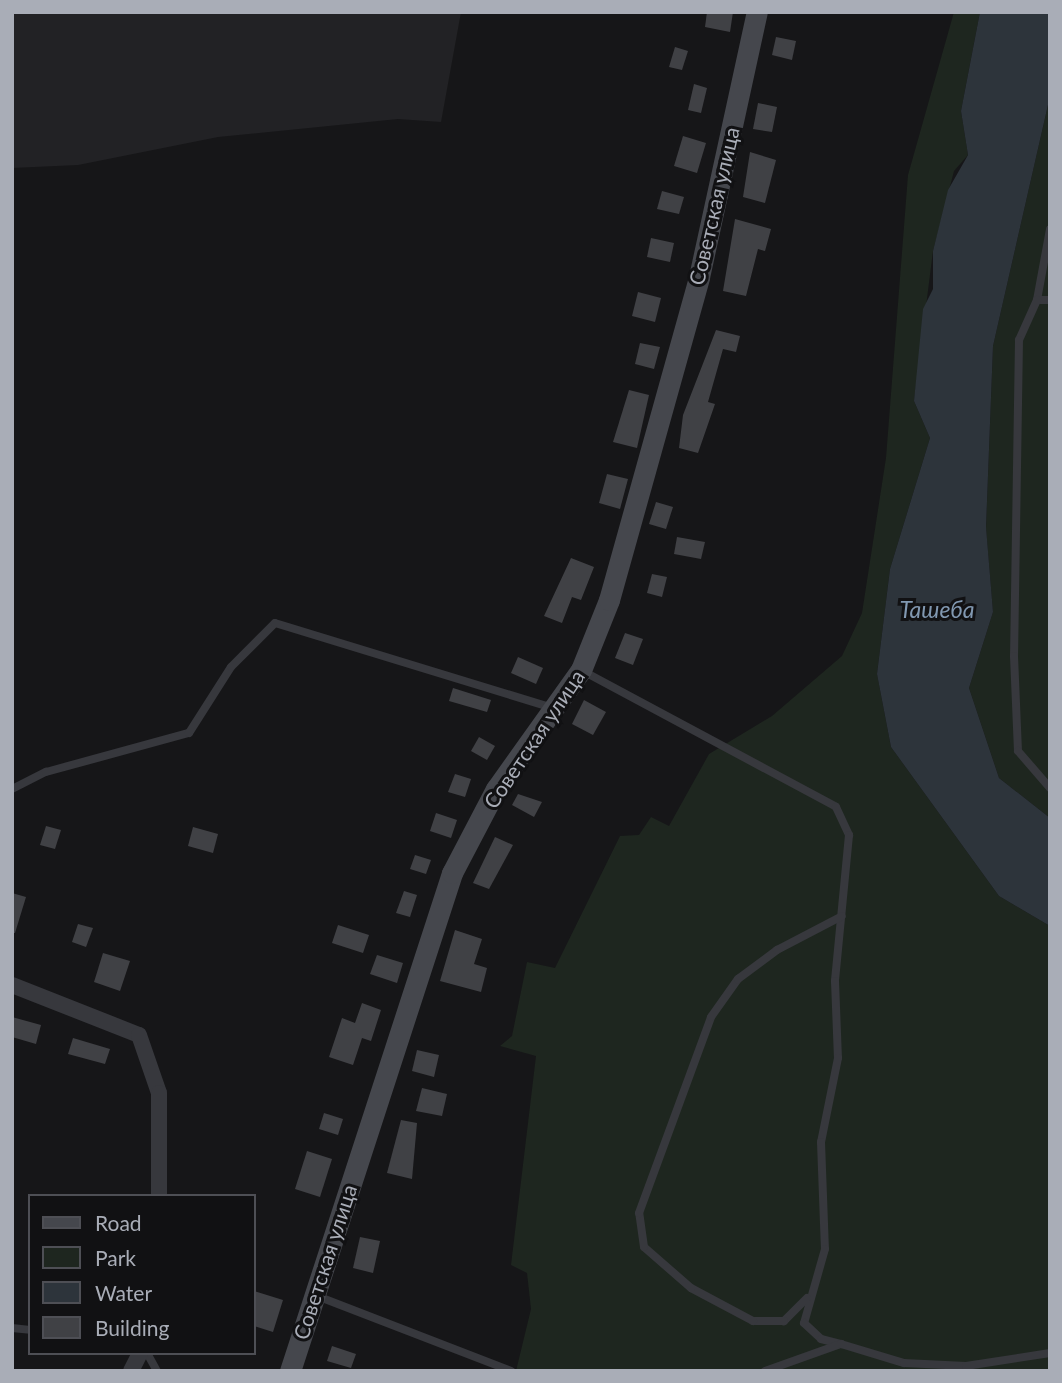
<!DOCTYPE html>
<html>
<head>
<meta charset="utf-8">
<style>
	body { margin:0 }
	#map { position:relative; width:1062px; height:1383px; overflow:hidden; background:#161618; font-family:Lato,sans-serif }
	div>[style] { position:absolute }
	.built>* { inset:0; background:#222225 }
	.green>* { inset:0; background:#1e261f }
	.water>* { inset:0; background:#2d343b }
	.building>* { inset:0; background:#404145 }
	.lane>* { height:8px; margin:-4px; padding:0 4px; transform-origin:4px; border-radius:4px; background:#37383d }
	.street>* { height:16px; margin:-8px; padding:0 8px; transform-origin:8px; border-radius:8px; background:#37383d }
	.secondary>* { height:21px; margin:-10.5px; padding:0 10.5px; transform-origin:10.5px; border-radius:10.5px; background:#45474d }
	span { translate:-50% -50%; white-space:nowrap; text-align:center; line-height:1.15; -webkit-text-stroke:6px #111113; paint-order:stroke }
	.street-label { font-size:21px; color:#a9adb7 }
	.water-label { font-size:23px; color:#8198b1; font-style:italic }
	.frame { position:absolute; inset:0; border:14px solid #a9adb7; pointer-events:none }
	.legend { position:absolute; left:28px; top:1194px; width:228px; height:161px; box-sizing:border-box; background:#111113; border:2px solid #4e4f55; margin:0; padding:9px 12px; list-style:none; font-size:21px; color:#a9adb7 }
	.legend li { display:flex; align-items:center; gap:14px; height:35px }
	.legend b { width:35px; border:2px solid #4e4f55 }
</style>
</head>
<body>
<div id="map">
	<div class="built">
		<div style="clip-path:polygon(12px 12px,461px 12px,441px 122px,398px 119px,218px 137px,78px 165px,12px 168px)"></div>
	</div>
	<div class="green">
		<div style="clip-path:polygon(954px 12px,980px 12px,961px 111px,968px 155px,954px 171px,933px 251px,914px 401px,930px 438px,890px 569px,877px 674px,891px 747px,999px 896px,1050px 926px,1050px 1371px,516px 1371px,531px 1309px,527px 1273px,511px 1265px,536px 1056px,500px 1046px,512px 1036px,527px 962px,555px 968px,620px 836px,639px 835px,651px 817px,669px 826px,709px 754px,772px 716px,842px 656px,862px 613px,886px 458px,908px 175px)"></div>
		<div style="clip-path:polygon(1050px 96px,1050px 818px,999px 778px,969px 688px,993px 612px,986px 528px,993px 346px)"></div>
	</div>
	<div class="water">
		<div style="clip-path:polygon(980px 12px,1050px 12px,1050px 96px,993px 346px,986px 527px,993px 612px,969px 688px,999px 778px,1050px 818px,1050px 926px,999px 896px,891px 747px,877px 674px,890px 569px,930px 438px,914px 401px,923px 309px,933px 289px,933px 251px,948px 190px,968px 155px,961px 111px)"></div>
	</div>
	<div class="building">
		<div style="clip-path:polygon(707px 12px,733px 12px,730px 32px,705px 27px)"></div>
		<div style="clip-path:polygon(776px 37px,796px 41px,792px 60px,772px 55px)"></div>
		<div style="clip-path:polygon(675px 47px,688px 51px,682px 70px,669px 67px)"></div>
		<div style="clip-path:polygon(694px 84px,707px 88px,701px 113px,688px 110px)"></div>
		<div style="clip-path:polygon(758px 103px,777px 107px,772px 132px,753px 129px)"></div>
		<div style="clip-path:polygon(683px 136px,706px 143px,697px 173px,674px 166px)"></div>
		<div style="clip-path:polygon(750px 152px,776px 160px,765px 203px,743px 197px)"></div>
		<div style="clip-path:polygon(662px 191px,684px 197px,679px 214px,657px 209px)"></div>
		<div style="clip-path:polygon(735px 219px,771px 229px,765px 251px,758px 249px,746px 296px,723px 291px)"></div>
		<div style="clip-path:polygon(651px 238px,674px 243px,670px 262px,647px 257px)"></div>
		<div style="clip-path:polygon(638px 292px,661px 298px,655px 322px,632px 316px)"></div>
		<div style="clip-path:polygon(716px 330px,740px 336px,736px 352px,723px 349px,708px 402px,715px 404px,698px 453px,679px 448px,683px 415px)"></div>
		<div style="clip-path:polygon(640px 343px,660px 347px,654px 369px,635px 364px)"></div>
		<div style="clip-path:polygon(629px 390px,649px 395px,637px 448px,613px 442px)"></div>
		<div style="clip-path:polygon(607px 474px,628px 479px,620px 509px,599px 503px)"></div>
		<div style="clip-path:polygon(656px 502px,673px 507px,666px 529px,649px 524px)"></div>
		<div style="clip-path:polygon(677px 537px,705px 542px,701px 559px,674px 554px)"></div>
		<div style="clip-path:polygon(571px 558px,594px 567px,581px 600px,572px 597px,562px 623px,544px 616px)"></div>
		<div style="clip-path:polygon(652px 574px,667px 577px,662px 597px,647px 593px)"></div>
		<div style="clip-path:polygon(625px 633px,643px 639px,633px 665px,615px 658px)"></div>
		<div style="clip-path:polygon(518px 657px,543px 668px,536px 684px,511px 673px)"></div>
		<div style="clip-path:polygon(453px 688px,491px 700px,487px 712px,449px 701px)"></div>
		<div style="clip-path:polygon(584px 700px,606px 712px,593px 735px,572px 724px)"></div>
		<div style="clip-path:polygon(479px 737px,495px 746px,487px 760px,471px 751px)"></div>
		<div style="clip-path:polygon(455px 774px,471px 779px,465px 797px,448px 792px)"></div>
		<div style="clip-path:polygon(518px 794px,542px 802px,534px 817px,512px 805px)"></div>
		<div style="clip-path:polygon(436px 813px,457px 820px,451px 838px,430px 831px)"></div>
		<div style="clip-path:polygon(46px 826px,61px 830px,55px 849px,40px 845px)"></div>
		<div style="clip-path:polygon(193px 827px,218px 834px,213px 853px,188px 846px)"></div>
		<div style="clip-path:polygon(495px 837px,513px 845px,489px 889px,473px 883px)"></div>
		<div style="clip-path:polygon(415px 855px,431px 860px,426px 874px,410px 869px)"></div>
		<div style="clip-path:polygon(404px 891px,417px 895px,410px 917px,396px 913px)"></div>
		<div style="clip-path:polygon(12px 893px,26px 897px,15px 933px,12px 933px)"></div>
		<div style="clip-path:polygon(78px 924px,93px 928px,86px 947px,72px 942px)"></div>
		<div style="clip-path:polygon(338px 925px,369px 935px,363px 953px,332px 943px)"></div>
		<div style="clip-path:polygon(455px 930px,482px 939px,474px 964px,487px 968px,481px 992px,440px 981px)"></div>
		<div style="clip-path:polygon(103px 953px,130px 961px,120px 991px,94px 982px)"></div>
		<div style="clip-path:polygon(377px 955px,403px 963px,397px 983px,370px 974px)"></div>
		<div style="clip-path:polygon(362px 1003px,381px 1010px,371px 1041px,362px 1038px,353px 1065px,329px 1057px,342px 1018px,355px 1023px)"></div>
		<div style="clip-path:polygon(12px 1017px,41px 1025px,36px 1044px,12px 1037px)"></div>
		<div style="clip-path:polygon(73px 1038px,110px 1049px,105px 1064px,68px 1054px)"></div>
		<div style="clip-path:polygon(417px 1050px,439px 1055px,434px 1077px,412px 1071px)"></div>
		<div style="clip-path:polygon(422px 1088px,447px 1094px,442px 1116px,416px 1111px)"></div>
		<div style="clip-path:polygon(324px 1113px,343px 1119px,338px 1135px,319px 1129px)"></div>
		<div style="clip-path:polygon(401px 1120px,417px 1123px,412px 1179px,387px 1173px)"></div>
		<div style="clip-path:polygon(307px 1151px,332px 1159px,320px 1197px,295px 1189px)"></div>
		<div style="clip-path:polygon(360px 1237px,380px 1241px,373px 1273px,353px 1268px)"></div>
		<div style="clip-path:polygon(254px 1291px,283px 1300px,273px 1332px,254px 1326px)"></div>
		<div style="clip-path:polygon(332px 1346px,356px 1354px,351px 1368px,327px 1361px)"></div>
	</div>
	<div class="lane">
		<div style="left:1037px;top:300px;width:72px;rotate:-79.6deg"></div>
		<div style="left:1050px;top:300px;width:13px;rotate:180deg"></div>
		<div style="left:1037px;top:300px;width:44px;rotate:114.2deg"></div>
		<div style="left:1019px;top:340px;width:316px;rotate:90.9deg"></div>
		<div style="left:1014px;top:656px;width:95px;rotate:87.6deg"></div>
		<div style="left:1018px;top:751px;width:49px;rotate:49.1deg"></div>
		<div style="left:581px;top:670px;width:289px;rotate:28.2deg"></div>
		<div style="left:836px;top:807px;width:31px;rotate:65deg"></div>
		<div style="left:849px;top:835px;width:147px;rotate:95.5deg"></div>
		<div style="left:835px;top:981px;width:77px;rotate:87.8deg"></div>
		<div style="left:838px;top:1058px;width:86px;rotate:101.4deg"></div>
		<div style="left:821px;top:1142px;width:107px;rotate:87.9deg"></div>
		<div style="left:825px;top:1249px;width:77px;rotate:105.8deg"></div>
		<div style="left:804px;top:1323px;width:23px;rotate:43deg"></div>
		<div style="left:821px;top:1339px;width:21px;rotate:14deg"></div>
		<div style="left:12px;top:789px;width:38px;rotate:-27deg"></div>
		<div style="left:46px;top:772px;width:148px;rotate:-15.3deg"></div>
		<div style="left:189px;top:733px;width:78px;rotate:-57.5deg"></div>
		<div style="left:231px;top:667px;width:62px;rotate:-45deg"></div>
		<div style="left:275px;top:623px;width:291px;rotate:17deg"></div>
		<div style="left:317px;top:1296px;width:208px;rotate:21.1deg"></div>
		<div style="left:807px;top:1298px;width:33px;rotate:135deg"></div>
		<div style="left:784px;top:1321px;width:31px;rotate:180deg"></div>
		<div style="left:753px;top:1321px;width:70px;rotate:-152deg"></div>
		<div style="left:691px;top:1288px;width:62px;rotate:-138.9deg"></div>
		<div style="left:644px;top:1247px;width:34px;rotate:-98deg"></div>
		<div style="left:639px;top:1213px;width:209px;rotate:-69.8deg"></div>
		<div style="left:711px;top:1017px;width:47px;rotate:-54.6deg"></div>
		<div style="left:738px;top:979px;width:49px;rotate:-36.6deg"></div>
		<div style="left:777px;top:950px;width:73px;rotate:-27.6deg"></div>
		<div style="left:12px;top:1328px;width:18px;rotate:6deg"></div>
		<div style="left:147px;top:1353px;width:21px;rotate:61deg"></div>
		<div style="left:765px;top:1371px;width:81px;rotate:-19.6deg"></div>
		<div style="left:841px;top:1344px;width:66px;rotate:16.8deg"></div>
		<div style="left:904px;top:1363px;width:62px;rotate:2.8deg"></div>
		<div style="left:966px;top:1366px;width:85px;rotate:-8.8deg"></div>
	</div>
	<div class="street">
		<div style="left:12px;top:985px;width:136px;rotate:21.5deg"></div>
		<div style="left:139px;top:1035px;width:61px;rotate:71deg"></div>
		<div style="left:159px;top:1093px;width:103px;rotate:90deg"></div>
		<div style="left:131px;top:1371px;width:20px;rotate:-63deg"></div>
	</div>
	<div class="secondary">
		<div style="left:290px;top:1371px;width:524px;rotate:-71.98deg"></div>
		<div style="left:452px;top:873px;width:95px;rotate:-62.4deg"></div>
		<div style="left:496px;top:789px;width:146px;rotate:-54.5deg"></div>
		<div style="left:581px;top:670px;width:75px;rotate:-68.2deg"></div>
		<div style="left:609px;top:600px;width:335px;rotate:-74.4deg"></div>
		<div style="left:699px;top:277px;width:271px;rotate:-77.7deg"></div>
	</div>
	<div class="street-label">
		<span style="left:714px;top:206px;rotate:-77deg">Советская улица</span>
		<span style="left:534px;top:739px;rotate:-56deg">Советская улица</span>
		<span style="left:325px;top:1262px;rotate:-72deg">Советская улица</span>
	</div>
	<div class="water-label">
		<span style="left:937px;top:609px">Ташеба</span>
	</div>
	<div class="frame"></div>
	<ul class="legend">
	<li><b style="height:9px;background:#45474d"></b>Road</li>
	<li><b style="height:19px;background:#1e261f"></b>Park</li>
	<li><b style="height:19px;background:#2d343b"></b>Water</li>
	<li><b style="height:19px;background:#404145"></b>Building</li>
	</ul>
</div>
</body>
</html>
